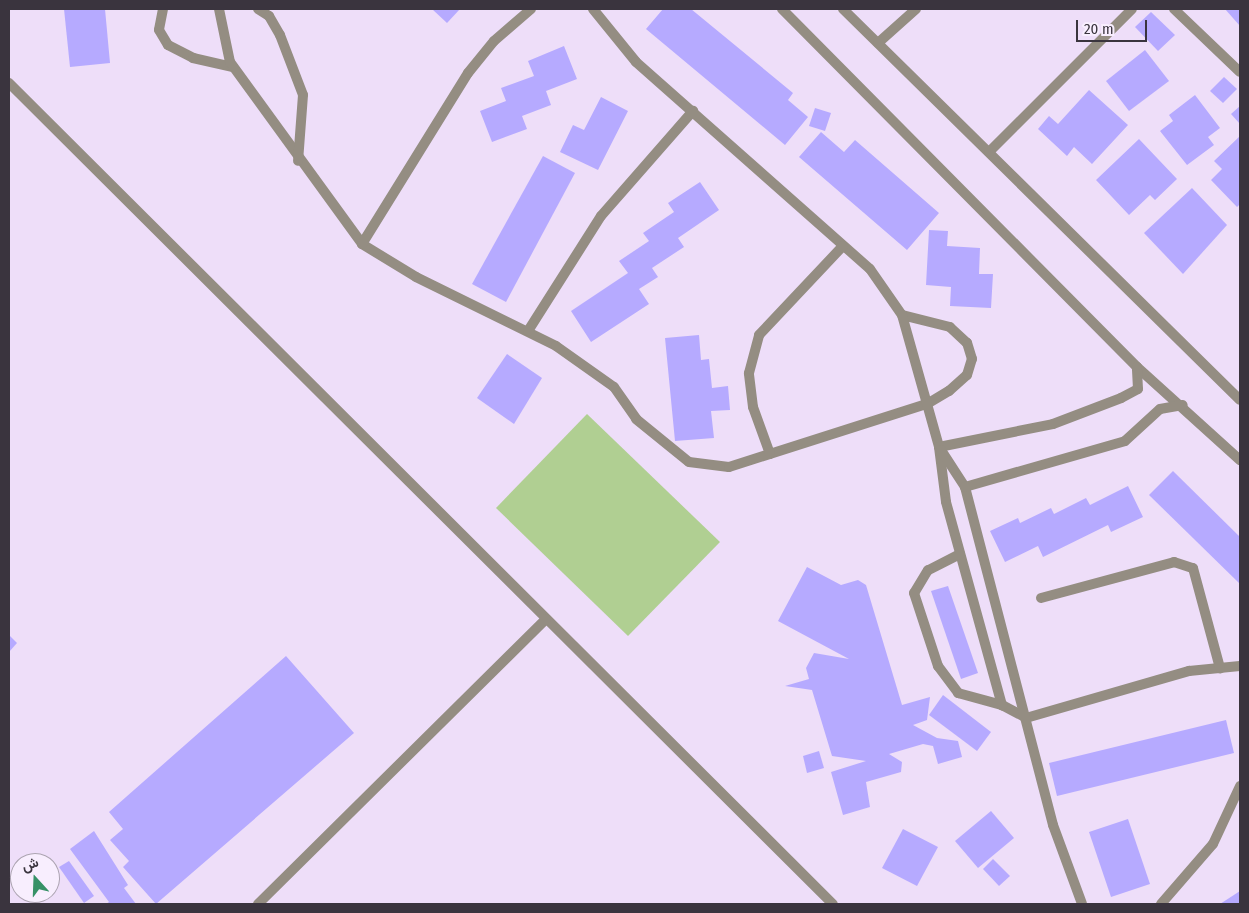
<!DOCTYPE html>
<html>
<head>
<meta charset="utf-8">
<style>
	body { margin:0 }
	#map { position:relative; width:1249px; height:913px; overflow:hidden; background:#eedef9; font-family:"Fira Sans Condensed",Vazirmatn,sans-serif }
	div>[style] { position:absolute }
	.green>* { inset:0; background:#b0cf92 }
	.building>* { inset:0; background:#b6aaff }
	.minor>* { height:10px; margin:-5px; padding:0 5px; transform-origin:5px; border-radius:5px; background:#948d82 }
	span { translate:-50% -50%; white-space:nowrap; text-align:center; line-height:1.15; -webkit-text-stroke:4.5px #f8eefe; paint-order:stroke }
	.frame { position:absolute; inset:0; border:10px solid #3a343e; pointer-events:none }
	.north { position:absolute; left:10px; top:853px; width:50px; height:50px; box-sizing:border-box; background:#f8eefe; border:1px solid #aca4b1; border-radius:50%; rotate:340deg; font-size:14px; font-weight:700; line-height:20px; text-align:center; color:#3a343e }
	.north::after { content:''; display:block; margin:auto; width:18px; height:22px; background:#379167; clip-path:polygon(50% 0,100% 100%,50% 72%,0 100%) }
	.scale { position:absolute; left:1076px; top:20px; width:71px; height:22px; box-sizing:border-box; border:2px solid #3a343e; border-top:0; padding-left:6px; font-size:15px; line-height:18px; white-space:nowrap; color:#3a343e; -webkit-text-stroke:4px #f8eefe; paint-order:stroke }
</style>
</head>
<body>
<div id="map">
	<div class="green">
		<div style="clip-path:polygon(587px 414px,720px 542px,628px 636px,496px 508px)"></div>
	</div>
	<div class="building">
		<div style="clip-path:polygon(64px 9px,105px 9px,110px 63px,70px 67px)"></div>
		<div style="clip-path:polygon(432px 9px,460px 9px,447px 23px)"></div>
		<div style="clip-path:polygon(663px 9px,691px 9px,793px 93px,788px 100px,808px 117px,785px 145px,646px 29px)"></div>
		<div style="clip-path:polygon(1225px 9px,1240px 9px,1240px 26px)"></div>
		<div style="clip-path:polygon(1151px 12px,1175px 35px,1158px 51px,1135px 27px)"></div>
		<div style="clip-path:polygon(564px 46px,577px 79px,546px 91px,551px 105px,522px 116px,527px 129px,492px 142px,480px 111px,506px 101px,501px 88px,534px 76px,528px 61px)"></div>
		<div style="clip-path:polygon(1145px 50px,1169px 81px,1129px 111px,1106px 81px)"></div>
		<div style="clip-path:polygon(1224px 77px,1237px 89px,1223px 103px,1210px 91px)"></div>
		<div style="clip-path:polygon(1089px 90px,1128px 125px,1092px 164px,1074px 147px,1067px 156px,1038px 129px,1049px 116px,1058px 124px)"></div>
		<div style="clip-path:polygon(1195px 95px,1220px 128px,1208px 137px,1214px 145px,1187px 165px,1160px 131px,1173px 121px,1169px 115px)"></div>
		<div style="clip-path:polygon(601px 97px,628px 111px,598px 170px,560px 152px,573px 125px,584px 130px)"></div>
		<div style="clip-path:polygon(1240px 106px,1240px 124px,1231px 114px)"></div>
		<div style="clip-path:polygon(815px 108px,831px 113px,825px 131px,809px 126px)"></div>
		<div style="clip-path:polygon(821px 132px,844px 152px,855px 140px,939px 213px,907px 250px,799px 157px)"></div>
		<div style="clip-path:polygon(1240px 136px,1240px 204px,1237px 207px,1211px 180px,1222px 169px,1214px 161px)"></div>
		<div style="clip-path:polygon(1139px 139px,1177px 179px,1155px 200px,1150px 195px,1129px 215px,1096px 180px)"></div>
		<div style="clip-path:polygon(543px 156px,575px 173px,506px 302px,472px 284px)"></div>
		<div style="clip-path:polygon(700px 182px,719px 210px,678px 238px,684px 247px,652px 268px,658px 277px,639px 289px,649px 304px,591px 342px,571px 311px,628px 273px,619px 261px,649px 241px,643px 233px,674px 212px,668px 203px)"></div>
		<div style="clip-path:polygon(1192px 188px,1227px 225px,1183px 274px,1144px 233px)"></div>
		<div style="clip-path:polygon(929px 230px,948px 231px,947px 246px,980px 248px,979px 274px,993px 274px,991px 308px,950px 306px,951px 287px,926px 285px)"></div>
		<div style="clip-path:polygon(699px 335px,701px 360px,709px 359px,712px 388px,728px 386px,730px 410px,711px 411px,714px 438px,675px 441px,665px 338px)"></div>
		<div style="clip-path:polygon(507px 354px,542px 378px,514px 424px,477px 398px)"></div>
		<div style="clip-path:polygon(1173px 471px,1240px 537px,1240px 584px,1149px 495px)"></div>
		<div style="clip-path:polygon(1128px 486px,1143px 517px,1111px 532px,1108px 525px,1043px 557px,1038px 546px,1005px 562px,990px 531px,1018px 518px,1020px 523px,1051px 508px,1054px 514px,1086px 498px,1090px 505px)"></div>
		<div style="clip-path:polygon(807px 567px,841px 585px,858px 580px,866px 585px,902px 705px,930px 697px,927px 720px,913px 725px,937px 738px,958px 741px,962px 757px,938px 764px,933px 746px,923px 744px,889px 754px,902px 762px,901px 772px,866px 782px,870px 807px,843px 815px,831px 772px,866px 761px,832px 756px,812px 690px,785px 686px,809px 679px,806px 668px,814px 653px,849px 659px,778px 621px)"></div>
		<div style="clip-path:polygon(948px 586px,978px 673px,961px 679px,931px 591px)"></div>
		<div style="clip-path:polygon(9px 635px,17px 643px,9px 652px)"></div>
		<div style="clip-path:polygon(286px 656px,354px 733px,156px 904px,123px 867px,129px 861px,110px 840px,123px 829px,109px 812px)"></div>
		<div style="clip-path:polygon(943px 695px,991px 732px,977px 751px,929px 715px)"></div>
		<div style="clip-path:polygon(1226px 720px,1234px 753px,1057px 796px,1049px 763px)"></div>
		<div style="clip-path:polygon(819px 751px,824px 768px,807px 773px,803px 756px)"></div>
		<div style="clip-path:polygon(991px 811px,1014px 838px,978px 868px,955px 841px)"></div>
		<div style="clip-path:polygon(1128px 819px,1150px 884px,1111px 897px,1089px 832px)"></div>
		<div style="clip-path:polygon(903px 829px,938px 847px,917px 886px,882px 868px)"></div>
		<div style="clip-path:polygon(94px 831px,128px 885px,124px 888px,136px 904px,106px 904px,109px 902px,70px 849px)"></div>
		<div style="clip-path:polygon(993px 859px,1010px 876px,999px 886px,983px 869px)"></div>
		<div style="clip-path:polygon(69px 861px,94px 896px,84px 903px,59px 867px)"></div>
		<div style="clip-path:polygon(1240px 891px,1240px 904px,1220px 904px)"></div>
	</div>
	<div class="minor">
		<div style="left:163px;top:9px;width:21px;rotate:101deg"></div>
		<div style="left:159px;top:30px;width:17px;rotate:59deg"></div>
		<div style="left:168px;top:45px;width:28px;rotate:27deg"></div>
		<div style="left:193px;top:58px;width:41px;rotate:12.7deg"></div>
		<div style="left:219px;top:9px;width:54px;rotate:78.3deg"></div>
		<div style="left:230px;top:62px;width:225px;rotate:54deg"></div>
		<div style="left:362px;top:244px;width:63px;rotate:31.4deg"></div>
		<div style="left:416px;top:277px;width:156px;rotate:26.2deg"></div>
		<div style="left:556px;top:346px;width:71px;rotate:35.3deg"></div>
		<div style="left:614px;top:387px;width:39px;rotate:55deg"></div>
		<div style="left:636px;top:419px;width:68px;rotate:39.1deg"></div>
		<div style="left:689px;top:462px;width:40px;rotate:7.1deg"></div>
		<div style="left:729px;top:467px;width:208px;rotate:-17.7deg"></div>
		<div style="left:927px;top:404px;width:26px;rotate:-31deg"></div>
		<div style="left:949px;top:391px;width:24px;rotate:-42deg"></div>
		<div style="left:967px;top:375px;width:17px;rotate:-73deg"></div>
		<div style="left:972px;top:359px;width:17px;rotate:-107deg"></div>
		<div style="left:967px;top:343px;width:23px;rotate:-137deg"></div>
		<div style="left:950px;top:327px;width:49px;rotate:-166deg"></div>
		<div style="left:258px;top:9px;width:13px;rotate:32deg"></div>
		<div style="left:269px;top:16px;width:22px;rotate:60deg"></div>
		<div style="left:280px;top:35px;width:64px;rotate:69deg"></div>
		<div style="left:303px;top:95px;width:66px;rotate:94.3deg"></div>
		<div style="left:593px;top:9px;width:68px;rotate:50.9deg"></div>
		<div style="left:636px;top:62px;width:312px;rotate:41.5deg"></div>
		<div style="left:870px;top:269px;width:56px;rotate:55.2deg"></div>
		<div style="left:902px;top:315px;width:137px;rotate:74.3deg"></div>
		<div style="left:939px;top:447px;width:55px;rotate:82.7deg"></div>
		<div style="left:946px;top:502px;width:211px;rotate:74.6deg"></div>
		<div style="left:1002px;top:705px;width:27px;rotate:28deg"></div>
		<div style="left:1026px;top:718px;width:170px;rotate:-16.1deg"></div>
		<div style="left:1189px;top:671px;width:51px;rotate:-5.6deg"></div>
		<div style="left:782px;top:9px;width:504px;rotate:45.24deg"></div>
		<div style="left:1137px;top:367px;width:139px;rotate:42.1deg"></div>
		<div style="left:843px;top:9px;width:557px;rotate:44.56deg"></div>
		<div style="left:1174px;top:9px;width:91px;rotate:43.7deg"></div>
		<div style="left:878px;top:43px;width:51px;rotate:-41.8deg"></div>
		<div style="left:9px;top:83px;width:1163px;rotate:44.9deg"></div>
		<div style="left:989px;top:152px;width:202px;rotate:-45deg"></div>
		<div style="left:362px;top:244px;width:201px;rotate:-58.2deg"></div>
		<div style="left:468px;top:73px;width:41px;rotate:-50.9deg"></div>
		<div style="left:494px;top:41px;width:49px;rotate:-40.9deg"></div>
		<div style="left:528px;top:331px;width:136px;rotate:-57.6deg"></div>
		<div style="left:601px;top:216px;width:140px;rotate:-48.8deg"></div>
		<div style="left:939px;top:447px;width:116px;rotate:-11.4deg"></div>
		<div style="left:1053px;top:424px;width:73px;rotate:-20.9deg"></div>
		<div style="left:1121px;top:398px;width:19px;rotate:-28deg"></div>
		<div style="left:1138px;top:389px;width:22px;rotate:-93deg"></div>
		<div style="left:941px;top:450px;width:44px;rotate:57deg"></div>
		<div style="left:965px;top:487px;width:349px;rotate:75.4deg"></div>
		<div style="left:1053px;top:825px;width:84px;rotate:69.8deg"></div>
		<div style="left:770px;top:454px;width:50px;rotate:-109.9deg"></div>
		<div style="left:753px;top:407px;width:34px;rotate:-97deg"></div>
		<div style="left:749px;top:373px;width:39px;rotate:-75deg"></div>
		<div style="left:759px;top:335px;width:122px;rotate:-46.7deg"></div>
		<div style="left:965px;top:487px;width:166px;rotate:-16deg"></div>
		<div style="left:1125px;top:441px;width:47px;rotate:-42.4deg"></div>
		<div style="left:1160px;top:409px;width:23px;rotate:-10deg"></div>
		<div style="left:960px;top:554px;width:36px;rotate:153deg"></div>
		<div style="left:928px;top:570px;width:27px;rotate:121deg"></div>
		<div style="left:914px;top:593px;width:77px;rotate:71.8deg"></div>
		<div style="left:938px;top:666px;width:34px;rotate:53deg"></div>
		<div style="left:958px;top:693px;width:46px;rotate:15.3deg"></div>
		<div style="left:1041px;top:598px;width:138px;rotate:-15.1deg"></div>
		<div style="left:1174px;top:562px;width:20px;rotate:18deg"></div>
		<div style="left:1193px;top:568px;width:104px;rotate:74.9deg"></div>
		<div style="left:258px;top:904px;width:405px;rotate:-44.7deg"></div>
		<div style="left:1161px;top:904px;width:79px;rotate:-49.1deg"></div>
		<div style="left:1213px;top:844px;width:64px;rotate:-65deg"></div>
	</div>
	<div class="frame"></div>
	<div class="north">ش</div>
	<div class="scale">20 m</div>
</div>
</body>
</html>
